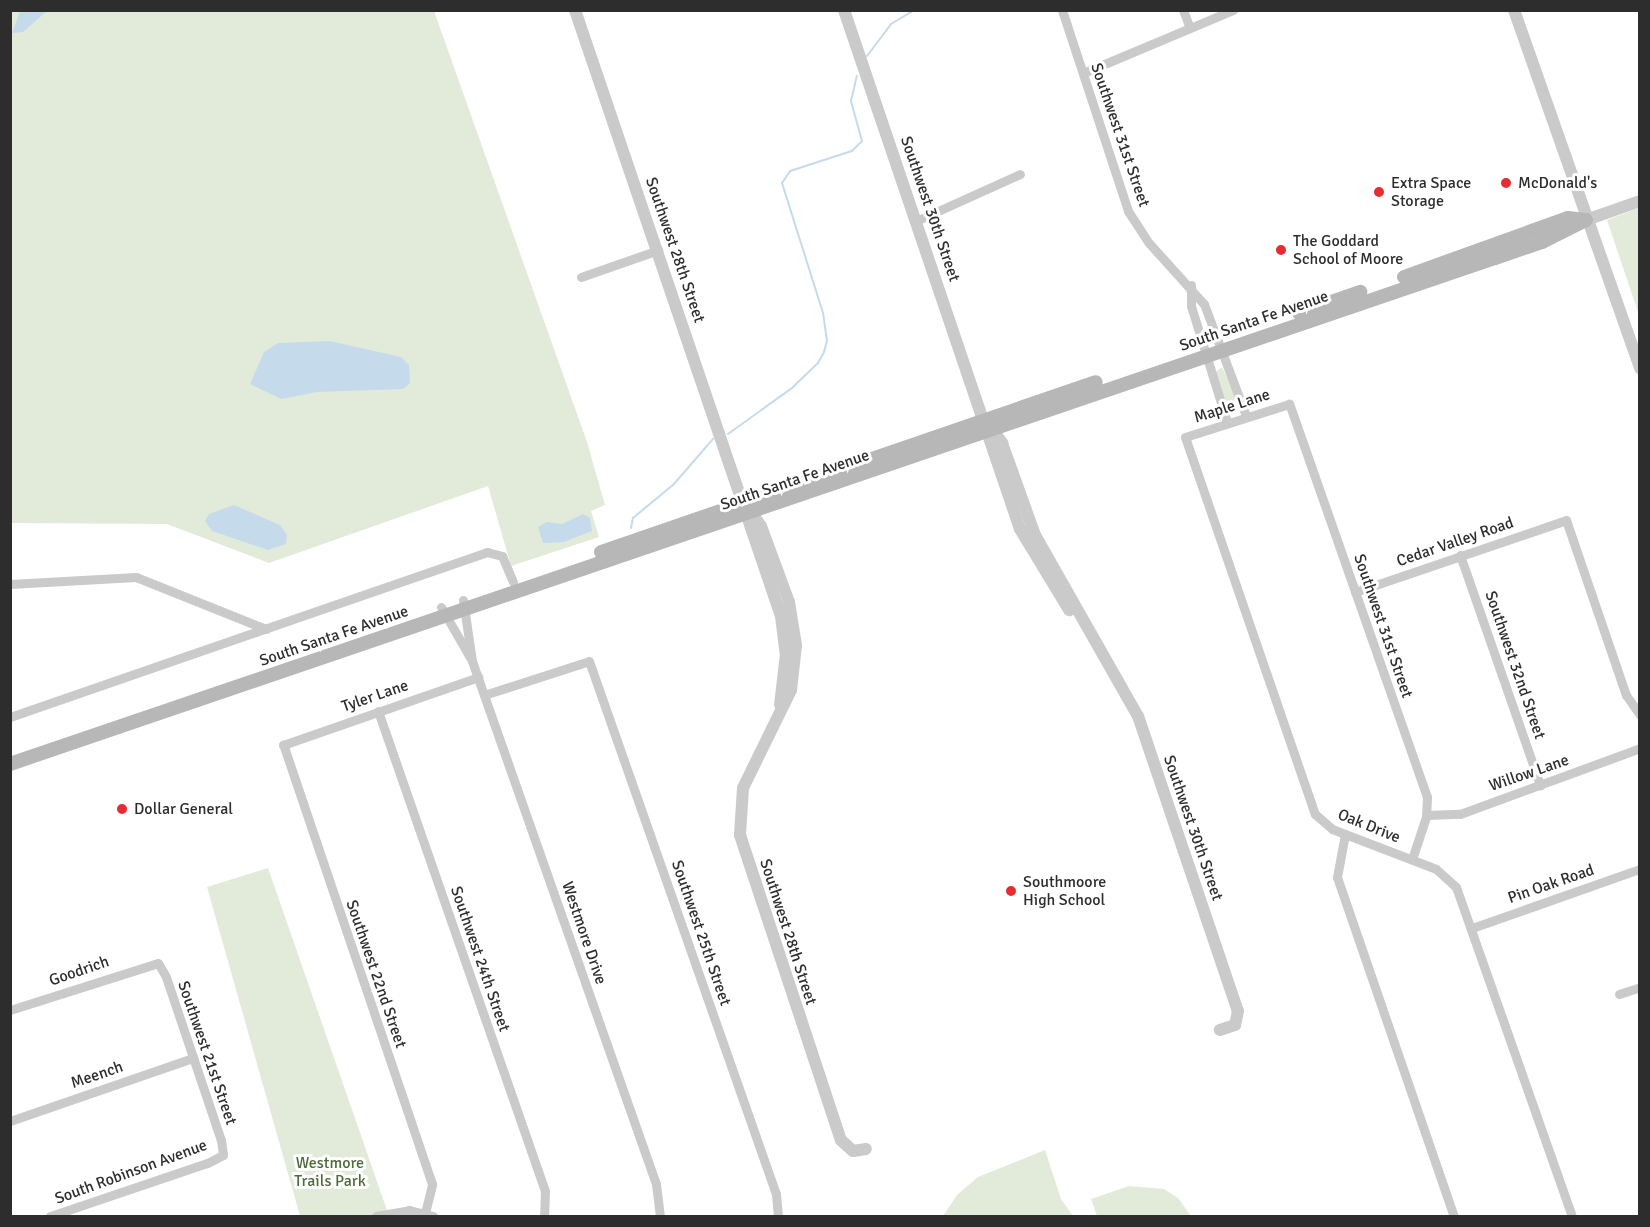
<!DOCTYPE html>
<html>
<head>
<meta charset="utf-8">
<style>
	body { margin:0 }
	#map { position:relative; width:1650px; height:1227px; overflow:hidden; background:#fff; font-family:Signika,sans-serif }
	div>[style] { position:absolute }
	.green>* { inset:0; background:#e2ebda }
	.water>* { inset:0; background:#c5dbeb }
	.stream>* { height:2px; margin:-1px; padding:0 1px; transform-origin:1px; border-radius:1px; background:#c5dbeb }
	.minor>* { height:9px; margin:-4.5px; padding:0 4.5px; transform-origin:4.5px; border-radius:4.5px; background:#cacaca }
	.tertiary>* { height:12px; margin:-6px; padding:0 6px; transform-origin:6px; border-radius:6px; background:#cacaca }
	.secondary>* { height:14px; margin:-7px; padding:0 7px; transform-origin:7px; border-radius:7px; background:#b7b7b7 }
	.dots>* { width:16px; height:16px; translate:-50% -50%; box-sizing:border-box; border:3px solid #fff; border-radius:50% }
	span { translate:-50% -50%; white-space:nowrap; text-align:center; line-height:1.15; -webkit-text-stroke:6px #fff; paint-order:stroke }
	.street-label { font-size:16px; color:#2d2d2d }
	.poi-label { font-size:16px; color:#2d2d2d }
	.left { translate:0 -50%; text-align:left }
	.park-label { font-size:16px; color:#4e693a }
	.frame { position:absolute; inset:0; border:12px solid #2d2d2d; pointer-events:none }
</style>
</head>
<body>
<div id="map">
	<div class="green">
		<div style="clip-path:polygon(11px 11px,434px 11px,587px 442px,605px 505px,591px 511px,599px 537px,511px 566px,488px 486px,269px 563px,167px 524px,11px 523px)"></div>
		<div style="clip-path:polygon(1639px 208px,1640px 208px,1639px 315px,1607px 220px)"></div>
		<div style="clip-path:polygon(1222px 367px,1236px 397px,1233px 403px,1224px 401px,1214px 373px)"></div>
		<div style="clip-path:polygon(268px 868px,389px 1216px,300px 1216px,207px 887px)"></div>
		<div style="clip-path:polygon(1045px 1150px,1061px 1199px,1073px 1216px,943px 1216px,957px 1195px,978px 1177px)"></div>
		<div style="clip-path:polygon(1129px 1186px,1164px 1189px,1178px 1198px,1191px 1216px,1097px 1216px,1091px 1199px)"></div>
	</div>
	<div class="water">
		<div style="clip-path:polygon(20px 11px,20px 10px,47px 11px,23px 32px,12px 33px)"></div>
		<div style="clip-path:polygon(330px 341px,401px 357px,409px 365px,410px 383px,403px 389px,317px 392px,281px 399px,250px 384px,264px 352px,278px 343px)"></div>
		<div style="clip-path:polygon(234px 505px,280px 525px,287px 535px,286px 544px,268px 550px,212px 531px,205px 521px,209px 514px)"></div>
		<div style="clip-path:polygon(583px 514px,590px 518px,592px 531px,564px 542px,543px 543px,538px 527px,547px 522px,562px 524px)"></div>
	</div>
	<div class="stream">
		<div style="left:867px;top:56px;width:40px;rotate:-53deg"></div>
		<div style="left:891px;top:24px;width:27px;rotate:-31deg"></div>
		<div style="left:728px;top:434px;width:79px;rotate:-35.7deg"></div>
		<div style="left:792px;top:388px;width:36px;rotate:-44deg"></div>
		<div style="left:818px;top:363px;width:13px;rotate:-61deg"></div>
		<div style="left:824px;top:352px;width:11px;rotate:-75deg"></div>
		<div style="left:827px;top:341px;width:28px;rotate:-98deg"></div>
		<div style="left:823px;top:313px;width:136px;rotate:-107.5deg"></div>
		<div style="left:782px;top:183px;width:14px;rotate:-56deg"></div>
		<div style="left:790px;top:171px;width:65px;rotate:-17.9deg"></div>
		<div style="left:852px;top:151px;width:14px;rotate:-45deg"></div>
		<div style="left:862px;top:141px;width:41px;rotate:-105.4deg"></div>
		<div style="left:851px;top:101px;width:26px;rotate:-77deg"></div>
		<div style="left:631px;top:528px;width:10px;rotate:-79deg"></div>
		<div style="left:633px;top:518px;width:53px;rotate:-39.7deg"></div>
		<div style="left:674px;top:484px;width:60px;rotate:-49.1deg"></div>
	</div>
	<div class="minor">
		<div style="left:1062px;top:10px;width:212px;rotate:71.8deg"></div>
		<div style="left:1128px;top:211px;width:38px;rotate:57deg"></div>
		<div style="left:1149px;top:243px;width:82px;rotate:48deg"></div>
		<div style="left:1204px;top:304px;width:120px;rotate:69.4deg"></div>
		<div style="left:1183px;top:10px;width:19px;rotate:69deg"></div>
		<div style="left:1083px;top:73px;width:163px;rotate:-22.8deg"></div>
		<div style="left:916px;top:221px;width:114px;rotate:-24.3deg"></div>
		<div style="left:581px;top:277px;width:82px;rotate:-19.3deg"></div>
		<div style="left:1191px;top:285px;width:21px;rotate:90deg"></div>
		<div style="left:1191px;top:306px;width:121px;rotate:72.8deg"></div>
		<div style="left:1460px;top:555px;width:244px;rotate:70.8deg"></div>
		<div style="left:10px;top:584px;width:126px;rotate:-3.2deg"></div>
		<div style="left:136px;top:577px;width:140px;rotate:21.8deg"></div>
		<div style="left:1355px;top:592px;width:223px;rotate:-18.8deg"></div>
		<div style="left:1566px;top:520px;width:185px;rotate:71.1deg"></div>
		<div style="left:1626px;top:695px;width:24px;rotate:55deg"></div>
		<div style="left:463px;top:600px;width:62px;rotate:81.6deg"></div>
		<div style="left:472px;top:661px;width:554px;rotate:70.62deg"></div>
		<div style="left:656px;top:1184px;width:32px;rotate:83deg"></div>
		<div style="left:441px;top:607px;width:60px;rotate:60deg"></div>
		<div style="left:484px;top:695px;width:110px;rotate:-17.9deg"></div>
		<div style="left:589px;top:661px;width:565px;rotate:70.67deg"></div>
		<div style="left:776px;top:1194px;width:22px;rotate:85deg"></div>
		<div style="left:378px;top:711px;width:508px;rotate:70.82deg"></div>
		<div style="left:545px;top:1191px;width:25px;rotate:92deg"></div>
		<div style="left:10px;top:717px;width:505px;rotate:-19.08deg"></div>
		<div style="left:487px;top:552px;width:16px;rotate:15deg"></div>
		<div style="left:502px;top:556px;width:28px;rotate:67deg"></div>
		<div style="left:1427px;top:815px;width:33px;rotate:-2deg"></div>
		<div style="left:1460px;top:814px;width:192px;rotate:-20.1deg"></div>
		<div style="left:1345px;top:834px;width:44px;rotate:100.5deg"></div>
		<div style="left:1337px;top:877px;width:359px;rotate:71deg"></div>
		<div style="left:1412px;top:859px;width:44px;rotate:-71.6deg"></div>
		<div style="left:1426px;top:817px;width:20px;rotate:-87deg"></div>
		<div style="left:1427px;top:797px;width:417px;rotate:-109.3deg"></div>
		<div style="left:1289px;top:404px;width:109px;rotate:162.4deg"></div>
		<div style="left:1185px;top:437px;width:399px;rotate:71deg"></div>
		<div style="left:1315px;top:814px;width:23px;rotate:41deg"></div>
		<div style="left:1332px;top:829px;width:111px;rotate:21deg"></div>
		<div style="left:1436px;top:869px;width:27px;rotate:42deg"></div>
		<div style="left:1456px;top:887px;width:349px;rotate:70.6deg"></div>
		<div style="left:1472px;top:928px;width:178px;rotate:-19.4deg"></div>
		<div style="left:1619px;top:994px;width:22px;rotate:-18deg"></div>
		<div style="left:10px;top:1010px;width:155px;rotate:-17.6deg"></div>
		<div style="left:158px;top:963px;width:16px;rotate:60deg"></div>
		<div style="left:166px;top:977px;width:172px;rotate:71.4deg"></div>
		<div style="left:221px;top:1140px;width:15px;rotate:82deg"></div>
		<div style="left:223px;top:1155px;width:18px;rotate:153deg"></div>
		<div style="left:207px;top:1163px;width:166px;rotate:161.3deg"></div>
		<div style="left:10px;top:1121px;width:194px;rotate:-19deg"></div>
		<div style="left:425px;top:1213px;width:30px;rotate:-76deg"></div>
		<div style="left:432px;top:1184px;width:464px;rotate:-108.7deg"></div>
		<div style="left:283px;top:745px;width:207px;rotate:-19.2deg"></div>
		<div style="left:376px;top:1216px;width:34px;rotate:-10deg"></div>
		<div style="left:409px;top:1210px;width:25px;rotate:14deg"></div>
	</div>
	<div class="tertiary">
		<div style="left:575px;top:10px;width:640px;rotate:71.23deg"></div>
		<div style="left:781px;top:616px;width:38px;rotate:83deg"></div>
		<div style="left:786px;top:654px;width:51px;rotate:96.7deg"></div>
		<div style="left:844px;top:10px;width:548px;rotate:71.27deg"></div>
		<div style="left:1020px;top:529px;width:95px;rotate:58.8deg"></div>
		<div style="left:1514px;top:10px;width:380px;rotate:70.6deg"></div>
		<div style="left:1586px;top:220px;width:57px;rotate:-19.4deg"></div>
		<div style="left:987px;top:422px;width:26px;rotate:54deg"></div>
		<div style="left:1002px;top:443px;width:98px;rotate:70.3deg"></div>
		<div style="left:1035px;top:535px;width:208px;rotate:60.4deg"></div>
		<div style="left:1138px;top:716px;width:311px;rotate:71.3deg"></div>
		<div style="left:1238px;top:1011px;width:14px;rotate:102deg"></div>
		<div style="left:1235px;top:1025px;width:16px;rotate:162deg"></div>
		<div style="left:748px;top:507px;width:23px;rotate:56deg"></div>
		<div style="left:761px;top:526px;width:81px;rotate:69.8deg"></div>
		<div style="left:789px;top:602px;width:44px;rotate:80.8deg"></div>
		<div style="left:796px;top:645px;width:45px;rotate:96.3deg"></div>
		<div style="left:791px;top:690px;width:109px;rotate:116.1deg"></div>
		<div style="left:743px;top:788px;width:47px;rotate:93.7deg"></div>
		<div style="left:740px;top:835px;width:321px;rotate:71.7deg"></div>
		<div style="left:841px;top:1140px;width:16px;rotate:43deg"></div>
		<div style="left:853px;top:1151px;width:13px;rotate:-9deg"></div>
	</div>
	<div class="secondary">
		<div style="left:1404px;top:277px;width:174px;rotate:-19.8deg"></div>
		<div style="left:1568px;top:218px;width:18px;rotate:6deg"></div>
		<div style="left:1299px;top:313px;width:65px;rotate:-19deg"></div>
		<div style="left:601px;top:552px;width:523px;rotate:-18.95deg"></div>
		<div style="left:10px;top:764px;width:1569px;rotate:-18.82deg"></div>
		<div style="left:1495px;top:258px;width:50px;rotate:-18.8deg"></div>
		<div style="left:1542px;top:242px;width:49px;rotate:-26.6deg"></div>
	</div>
	<div class="dots">
		<div style="left:1506px;top:183px;background:#e72b33"></div>
		<div style="left:1379px;top:192px;background:#e72b33"></div>
		<div style="left:1281px;top:250px;background:#e72b33"></div>
		<div style="left:122px;top:809px;background:#e72b33"></div>
		<div style="left:1011px;top:891px;background:#e72b33"></div>
	</div>
	<div class="street-label">
		<span style="left:1120px;top:135px;rotate:71deg">Southwest 31st Street</span>
		<span style="left:930px;top:209px;rotate:71deg">Southwest 30th Street</span>
		<span style="left:675px;top:250px;rotate:71deg">Southwest 28th Street</span>
		<span style="left:1254px;top:321px;rotate:-19deg">South Santa Fe Avenue</span>
		<span style="left:1232px;top:406px;rotate:-18deg">Maple Lane</span>
		<span style="left:795px;top:480px;rotate:-19deg">South Santa Fe Avenue</span>
		<span style="left:1455px;top:542px;rotate:-19deg">Cedar Valley Road</span>
		<span style="left:1383px;top:626px;rotate:71deg">Southwest 31st Street</span>
		<span style="left:334px;top:636px;rotate:-19deg">South Santa Fe Avenue</span>
		<span style="left:1515px;top:665px;rotate:71deg">Southwest 32nd Street</span>
		<span style="left:375px;top:696px;rotate:-19deg">Tyler Lane</span>
		<span style="left:1529px;top:773px;rotate:-19deg">Willow Lane</span>
		<span style="left:1369px;top:826px;rotate:22deg">Oak Drive</span>
		<span style="left:1193px;top:828px;rotate:71deg">Southwest 30th Street</span>
		<span style="left:1551px;top:884px;rotate:-19deg">Pin Oak Road</span>
		<span style="left:788px;top:932px;rotate:72deg">Southwest 28th Street</span>
		<span style="left:584px;top:933px;rotate:71deg">Westmore Drive</span>
		<span style="left:701px;top:933px;rotate:71deg">Southwest 25th Street</span>
		<span style="left:480px;top:959px;rotate:71deg">Southwest 24th Street</span>
		<span style="left:79px;top:971px;rotate:-19deg">Goodrich</span>
		<span style="left:376px;top:974px;rotate:71deg">Southwest 22nd Street</span>
		<span style="left:207px;top:1053px;rotate:71deg">Southwest 21st Street</span>
		<span style="left:97px;top:1075px;rotate:-19deg">Meench</span>
		<span style="left:131px;top:1172px;rotate:-20deg">South Robinson Avenue</span>
	</div>
	<div class="poi-label">
		<span class="left" style="left:1391px;top:192px">Extra Space<br>Storage</span>
		<span class="left" style="left:1518px;top:183px">McDonald's</span>
		<span class="left" style="left:1293px;top:250px">The Goddard<br>School of Moore</span>
		<span class="left" style="left:134px;top:809px">Dollar General</span>
		<span class="left" style="left:1023px;top:891px">Southmoore<br>High School</span>
	</div>
	<div class="park-label">
		<span style="left:330px;top:1172px">Westmore<br>Trails Park</span>
	</div>
	<div class="frame"></div>
</div>
</body>
</html>
